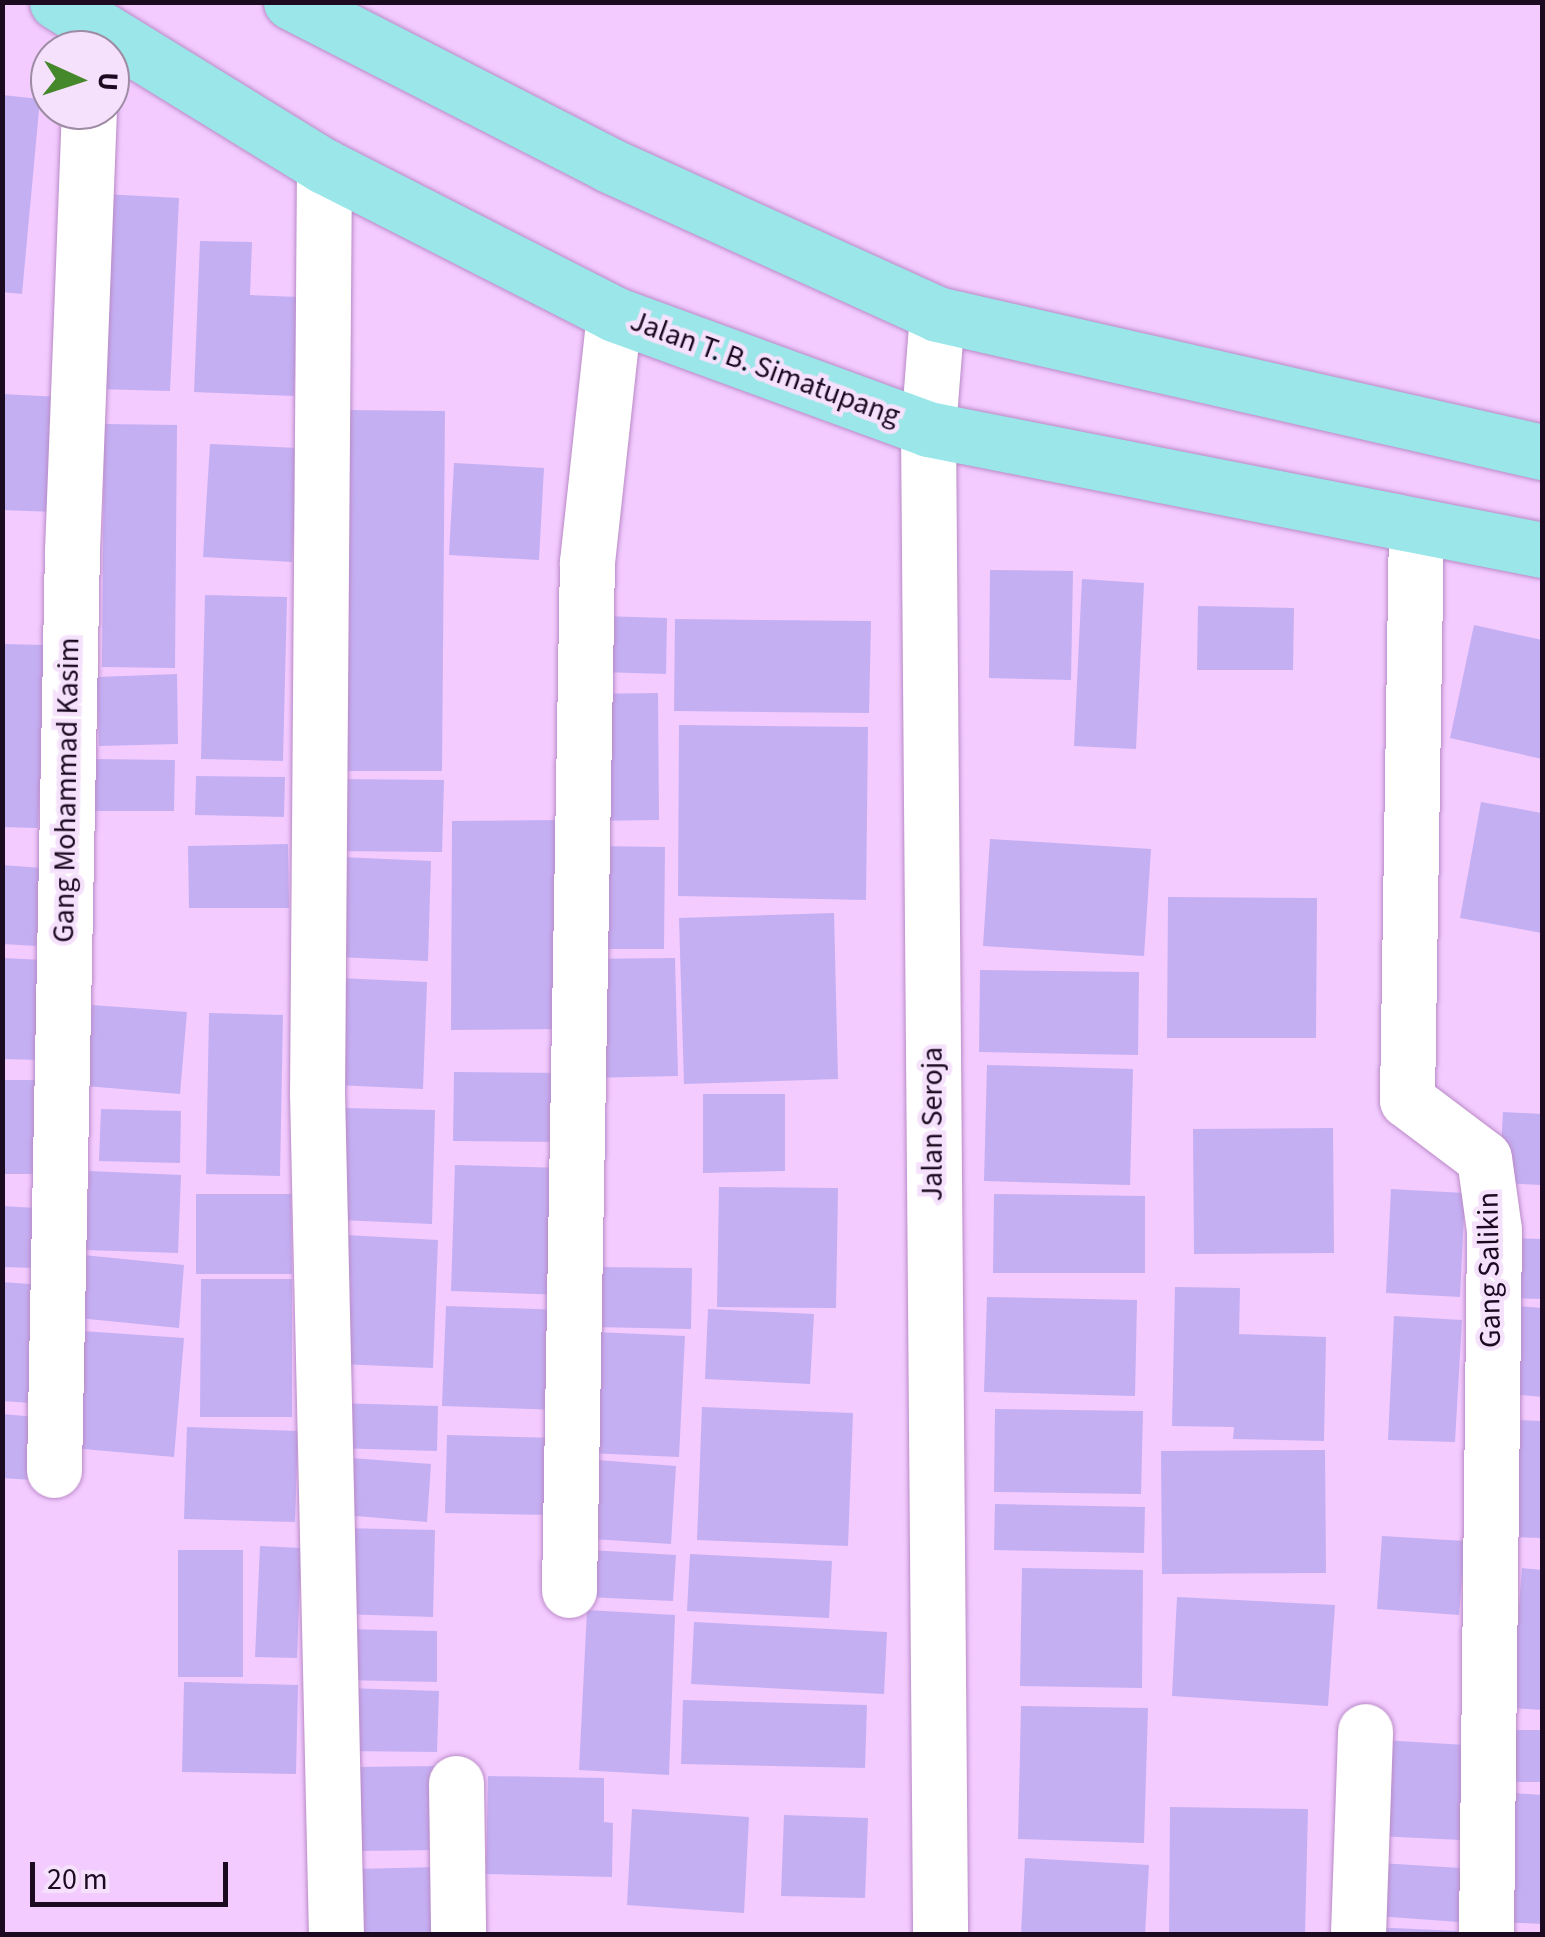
<!DOCTYPE html>
<html>
<head>
<meta charset="utf-8">
<style>
	body { margin:0 }
	#map { position:relative; width:1545px; height:1937px; overflow:hidden; background:#f3cbff; font-family:"Source Sans 3",sans-serif }
	div>[style] { position:absolute }
	.building>* { inset:0; background:#c4aff3 }
	.roads { filter:drop-shadow(0 0 2px #b98ac7) drop-shadow(0 0 2px #b98ac7) }
	.minor>* { height:55px; margin:-27.5px; padding:0 27.5px; transform-origin:27.5px; border-radius:27.5px; background:#fff }
	.primary>* { height:55px; margin:-27.5px; padding:0 27.5px; transform-origin:27.5px; border-radius:27.5px; background:#9ae6e8 }
	span { translate:-50% -50%; white-space:nowrap; text-align:center; line-height:1.15; -webkit-text-stroke:9px #f5e1fb; paint-order:stroke }
	.street-label { font-size:30px; color:#1c0a21 }
	.frame { position:absolute; inset:0; border:5px solid #1c0a21; pointer-events:none }
	.north { position:absolute; left:30px; top:30px; width:100px; height:100px; box-sizing:border-box; background:#f5e1fb; border:2px solid #9e8ba4; border-radius:50%; rotate:93deg; font-size:28px; font-weight:700; line-height:40px; text-align:center; color:#1c0a21 }
	.north::after { content:''; display:block; margin:auto; width:35px; height:45px; background:#45882c; clip-path:polygon(50% 0,100% 100%,50% 72%,0 100%) }
	.scale { position:absolute; left:30px; top:1862px; width:198px; height:45px; box-sizing:border-box; border:5px solid #1c0a21; border-top:0; padding-left:12px; font-size:30px; line-height:35px; white-space:nowrap; color:#1c0a21; -webkit-text-stroke:8px #f5e1fb; paint-order:stroke }
</style>
</head>
<body>
<div id="map">
	<div class="building">
		<div style="clip-path:polygon(2px 95px,40px 99px,22px 294px,2px 292px)"></div>
		<div style="clip-path:polygon(104px 194px,179px 198px,170px 391px,95px 389px)"></div>
		<div style="clip-path:polygon(200px 241px,252px 242px,250px 295px,298px 297px,294px 396px,194px 392px)"></div>
		<div style="clip-path:polygon(2px 394px,60px 397px,55px 512px,2px 510px)"></div>
		<div style="clip-path:polygon(346px 410px,445px 411px,442px 771px,343px 771px)"></div>
		<div style="clip-path:polygon(104px 424px,177px 425px,175px 668px,102px 667px)"></div>
		<div style="clip-path:polygon(210px 444px,298px 448px,292px 562px,203px 557px)"></div>
		<div style="clip-path:polygon(454px 463px,544px 468px,539px 560px,449px 555px)"></div>
		<div style="clip-path:polygon(990px 570px,1073px 571px,1071px 680px,989px 678px)"></div>
		<div style="clip-path:polygon(1082px 579px,1144px 583px,1136px 749px,1074px 746px)"></div>
		<div style="clip-path:polygon(205px 595px,287px 597px,283px 761px,201px 759px)"></div>
		<div style="clip-path:polygon(1198px 606px,1294px 608px,1293px 670px,1197px 670px)"></div>
		<div style="clip-path:polygon(600px 616px,667px 618px,666px 674px,599px 672px)"></div>
		<div style="clip-path:polygon(675px 619px,871px 621px,869px 713px,674px 711px)"></div>
		<div style="clip-path:polygon(1474px 625px,1542px 640px,1542px 759px,1450px 738px)"></div>
		<div style="clip-path:polygon(2px 644px,46px 645px,38px 828px,2px 827px)"></div>
		<div style="clip-path:polygon(177px 674px,178px 744px,99px 746px,97px 677px)"></div>
		<div style="clip-path:polygon(658px 693px,659px 820px,588px 821px,587px 694px)"></div>
		<div style="clip-path:polygon(679px 725px,868px 727px,866px 900px,678px 896px)"></div>
		<div style="clip-path:polygon(93px 759px,175px 760px,174px 811px,92px 811px)"></div>
		<div style="clip-path:polygon(196px 776px,285px 777px,284px 817px,195px 815px)"></div>
		<div style="clip-path:polygon(334px 779px,444px 780px,442px 852px,332px 851px)"></div>
		<div style="clip-path:polygon(1481px 802px,1542px 813px,1542px 933px,1460px 918px)"></div>
		<div style="clip-path:polygon(562px 820px,563px 1029px,451px 1030px,452px 821px)"></div>
		<div style="clip-path:polygon(990px 839px,1151px 849px,1144px 956px,983px 946px)"></div>
		<div style="clip-path:polygon(288px 844px,289px 908px,189px 908px,188px 846px)"></div>
		<div style="clip-path:polygon(593px 846px,665px 847px,664px 949px,592px 949px)"></div>
		<div style="clip-path:polygon(341px 857px,431px 861px,428px 961px,337px 957px)"></div>
		<div style="clip-path:polygon(2px 865px,42px 868px,36px 946px,2px 944px)"></div>
		<div style="clip-path:polygon(1168px 897px,1317px 898px,1316px 1038px,1167px 1038px)"></div>
		<div style="clip-path:polygon(834px 913px,838px 1079px,684px 1084px,679px 918px)"></div>
		<div style="clip-path:polygon(2px 958px,44px 960px,41px 1060px,2px 1059px)"></div>
		<div style="clip-path:polygon(675px 958px,678px 1076px,586px 1078px,585px 959px)"></div>
		<div style="clip-path:polygon(980px 970px,1139px 972px,1138px 1055px,979px 1052px)"></div>
		<div style="clip-path:polygon(339px 978px,427px 982px,423px 1089px,335px 1085px)"></div>
		<div style="clip-path:polygon(92px 1005px,187px 1012px,180px 1094px,86px 1086px)"></div>
		<div style="clip-path:polygon(209px 1013px,283px 1015px,280px 1176px,206px 1174px)"></div>
		<div style="clip-path:polygon(987px 1065px,1133px 1069px,1130px 1185px,984px 1181px)"></div>
		<div style="clip-path:polygon(454px 1072px,561px 1073px,560px 1142px,453px 1141px)"></div>
		<div style="clip-path:polygon(2px 1080px,38px 1080px,38px 1174px,2px 1174px)"></div>
		<div style="clip-path:polygon(703px 1094px,785px 1094px,785px 1171px,703px 1173px)"></div>
		<div style="clip-path:polygon(344px 1108px,435px 1110px,432px 1224px,340px 1220px)"></div>
		<div style="clip-path:polygon(101px 1109px,181px 1111px,180px 1163px,99px 1161px)"></div>
		<div style="clip-path:polygon(1503px 1112px,1542px 1114px,1542px 1185px,1499px 1183px)"></div>
		<div style="clip-path:polygon(1333px 1128px,1334px 1253px,1194px 1254px,1193px 1129px)"></div>
		<div style="clip-path:polygon(455px 1165px,569px 1168px,565px 1295px,451px 1291px)"></div>
		<div style="clip-path:polygon(89px 1171px,181px 1175px,178px 1253px,86px 1250px)"></div>
		<div style="clip-path:polygon(719px 1187px,838px 1188px,836px 1308px,717px 1307px)"></div>
		<div style="clip-path:polygon(1391px 1189px,1465px 1193px,1460px 1297px,1386px 1293px)"></div>
		<div style="clip-path:polygon(196px 1194px,291px 1194px,292px 1274px,196px 1274px)"></div>
		<div style="clip-path:polygon(994px 1194px,1145px 1196px,1145px 1273px,993px 1273px)"></div>
		<div style="clip-path:polygon(2px 1206px,36px 1208px,34px 1268px,2px 1267px)"></div>
		<div style="clip-path:polygon(345px 1235px,438px 1240px,433px 1368px,339px 1364px)"></div>
		<div style="clip-path:polygon(1513px 1238px,1542px 1239px,1542px 1299px,1511px 1298px)"></div>
		<div style="clip-path:polygon(83px 1255px,184px 1265px,179px 1328px,78px 1318px)"></div>
		<div style="clip-path:polygon(596px 1267px,692px 1268px,691px 1329px,594px 1327px)"></div>
		<div style="clip-path:polygon(201px 1279px,292px 1279px,292px 1417px,200px 1417px)"></div>
		<div style="clip-path:polygon(2px 1282px,42px 1285px,32px 1403px,2px 1401px)"></div>
		<div style="clip-path:polygon(1175px 1287px,1240px 1288px,1239px 1334px,1326px 1337px,1324px 1441px,1233px 1439px,1234px 1427px,1172px 1426px)"></div>
		<div style="clip-path:polygon(987px 1297px,1137px 1300px,1135px 1396px,984px 1392px)"></div>
		<div style="clip-path:polygon(446px 1306px,563px 1310px,559px 1410px,442px 1406px)"></div>
		<div style="clip-path:polygon(1517px 1306px,1542px 1308px,1542px 1397px,1510px 1394px)"></div>
		<div style="clip-path:polygon(708px 1309px,814px 1314px,810px 1384px,705px 1379px)"></div>
		<div style="clip-path:polygon(1394px 1316px,1462px 1320px,1455px 1442px,1388px 1440px)"></div>
		<div style="clip-path:polygon(82px 1331px,184px 1338px,174px 1457px,72px 1448px)"></div>
		<div style="clip-path:polygon(595px 1332px,685px 1336px,679px 1457px,588px 1453px)"></div>
		<div style="clip-path:polygon(335px 1403px,438px 1406px,437px 1451px,334px 1448px)"></div>
		<div style="clip-path:polygon(702px 1407px,853px 1413px,848px 1546px,697px 1540px)"></div>
		<div style="clip-path:polygon(995px 1409px,1143px 1411px,1141px 1494px,994px 1492px)"></div>
		<div style="clip-path:polygon(2px 1414px,37px 1417px,32px 1480px,2px 1478px)"></div>
		<div style="clip-path:polygon(1517px 1420px,1542px 1421px,1542px 1538px,1512px 1537px)"></div>
		<div style="clip-path:polygon(187px 1427px,298px 1431px,295px 1522px,184px 1519px)"></div>
		<div style="clip-path:polygon(447px 1435px,557px 1438px,556px 1515px,445px 1513px)"></div>
		<div style="clip-path:polygon(1325px 1450px,1326px 1573px,1162px 1574px,1161px 1451px)"></div>
		<div style="clip-path:polygon(337px 1457px,431px 1464px,427px 1522px,332px 1514px)"></div>
		<div style="clip-path:polygon(597px 1460px,676px 1466px,671px 1544px,592px 1539px)"></div>
		<div style="clip-path:polygon(995px 1504px,1145px 1507px,1144px 1553px,994px 1550px)"></div>
		<div style="clip-path:polygon(340px 1528px,435px 1530px,433px 1617px,339px 1614px)"></div>
		<div style="clip-path:polygon(1382px 1536px,1465px 1541px,1459px 1615px,1377px 1609px)"></div>
		<div style="clip-path:polygon(260px 1546px,301px 1548px,297px 1658px,255px 1657px)"></div>
		<div style="clip-path:polygon(178px 1550px,243px 1550px,243px 1677px,178px 1677px)"></div>
		<div style="clip-path:polygon(590px 1550px,676px 1555px,673px 1601px,587px 1597px)"></div>
		<div style="clip-path:polygon(690px 1554px,832px 1561px,829px 1618px,687px 1611px)"></div>
		<div style="clip-path:polygon(1022px 1568px,1143px 1570px,1142px 1688px,1020px 1686px)"></div>
		<div style="clip-path:polygon(1522px 1568px,1542px 1570px,1542px 1710px,1511px 1708px)"></div>
		<div style="clip-path:polygon(1177px 1597px,1335px 1605px,1328px 1706px,1172px 1696px)"></div>
		<div style="clip-path:polygon(587px 1610px,675px 1615px,669px 1775px,579px 1770px)"></div>
		<div style="clip-path:polygon(694px 1622px,887px 1632px,884px 1694px,691px 1684px)"></div>
		<div style="clip-path:polygon(344px 1629px,437px 1631px,437px 1682px,342px 1680px)"></div>
		<div style="clip-path:polygon(184px 1682px,298px 1685px,296px 1774px,182px 1772px)"></div>
		<div style="clip-path:polygon(346px 1688px,439px 1691px,437px 1752px,345px 1751px)"></div>
		<div style="clip-path:polygon(683px 1700px,867px 1705px,865px 1768px,681px 1764px)"></div>
		<div style="clip-path:polygon(1021px 1706px,1148px 1708px,1144px 1843px,1018px 1839px)"></div>
		<div style="clip-path:polygon(1504px 1730px,1542px 1730px,1542px 1782px,1505px 1782px)"></div>
		<div style="clip-path:polygon(1381px 1740px,1466px 1745px,1461px 1840px,1377px 1836px)"></div>
		<div style="clip-path:polygon(440px 1766px,441px 1850px,355px 1851px,354px 1767px)"></div>
		<div style="clip-path:polygon(488px 1776px,604px 1778px,604px 1822px,613px 1823px,612px 1877px,486px 1874px)"></div>
		<div style="clip-path:polygon(1511px 1793px,1542px 1795px,1542px 1924px,1502px 1922px)"></div>
		<div style="clip-path:polygon(1170px 1807px,1308px 1809px,1305px 1934px,1169px 1934px)"></div>
		<div style="clip-path:polygon(632px 1809px,749px 1817px,744px 1913px,627px 1905px)"></div>
		<div style="clip-path:polygon(784px 1815px,868px 1818px,865px 1898px,781px 1896px)"></div>
		<div style="clip-path:polygon(1025px 1858px,1149px 1865px,1145px 1934px,1021px 1934px)"></div>
		<div style="clip-path:polygon(1380px 1863px,1461px 1868px,1459px 1922px,1376px 1916px)"></div>
		<div style="clip-path:polygon(440px 1867px,442px 1934px,356px 1934px,354px 1869px)"></div>
		<div style="clip-path:polygon(1372px 1927px,1457px 1931px,1457px 1934px,1372px 1934px)"></div>
	</div>
	<div class="roads">
		<div class="minor">
			<div style="left:324px;top:166px;width:926px;rotate:90.43deg"></div>
			<div style="left:317px;top:1092px;width:842px;rotate:88.71deg"></div>
			<div style="left:937px;top:314px;width:115px;rotate:94.5deg"></div>
			<div style="left:928px;top:429px;width:1505px;rotate:89.54deg"></div>
			<div style="left:1416px;top:526px;width:574px;rotate:90.9deg"></div>
			<div style="left:1407px;top:1100px;width:96px;rotate:37deg"></div>
			<div style="left:1484px;top:1158px;width:73px;rotate:82.1deg"></div>
			<div style="left:1494px;top:1230px;width:704px;rotate:90.65deg"></div>
			<div style="left:54px;top:1470px;width:919px;rotate:-88.88deg"></div>
			<div style="left:72px;top:551px;width:441px;rotate:-87.8deg"></div>
			<div style="left:569px;top:1590px;width:1028px;rotate:-89deg"></div>
			<div style="left:587px;top:562px;width:249px;rotate:-83.8deg"></div>
			<div style="left:456px;top:1783px;width:151px;rotate:89.2deg"></div>
			<div style="left:1358px;top:1934px;width:203px;rotate:-88deg"></div>
		</div>
		<div class="primary">
			<div style="left:57px;top:2px;width:313px;rotate:31.6deg"></div>
			<div style="left:324px;top:166px;width:326px;rotate:27deg"></div>
			<div style="left:614px;top:314px;width:334px;rotate:20.1deg"></div>
			<div style="left:928px;top:429px;width:626px;rotate:11.15deg"></div>
			<div style="left:291px;top:2px;width:357px;rotate:27.1deg"></div>
			<div style="left:609px;top:165px;width:360px;rotate:24.4deg"></div>
			<div style="left:937px;top:314px;width:621px;rotate:12.85deg"></div>
		</div>
	</div>
	<div class="street-label">
		<span style="left:765px;top:369px;rotate:20deg">Jalan T. B. Simatupang</span>
		<span style="left:67px;top:790px;rotate:-89deg">Gang Mohammad Kasim</span>
		<span style="left:933px;top:1124px;rotate:-90deg">Jalan Seroja</span>
		<span style="left:1490px;top:1270px;rotate:-91deg">Gang Salikin</span>
	</div>
	<div class="frame"></div>
	<div class="north">U</div>
	<div class="scale">20 m</div>
</div>
</body>
</html>
